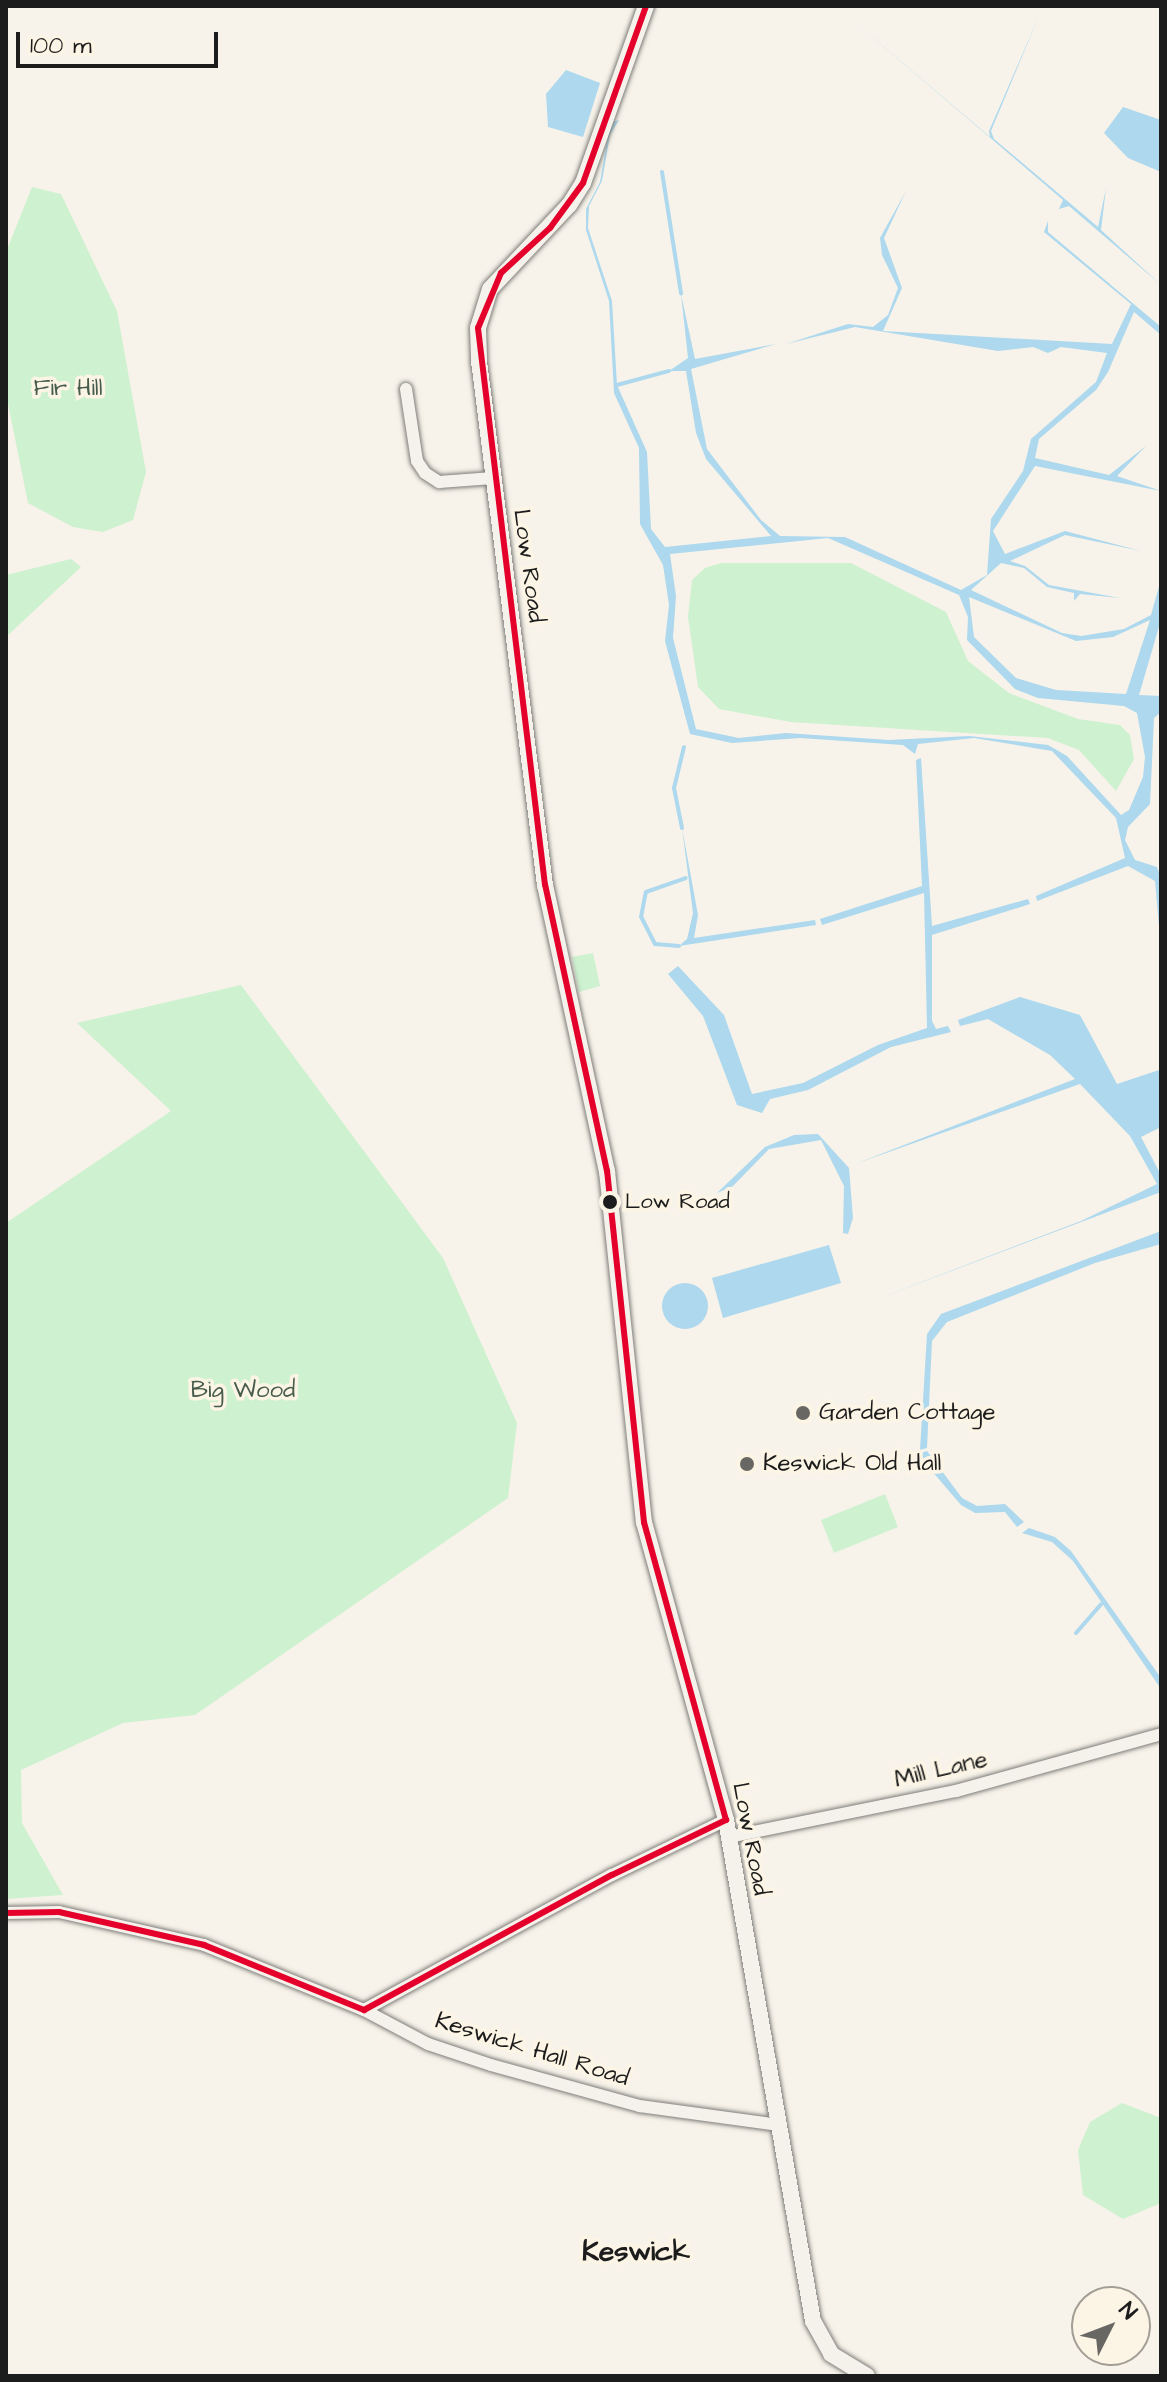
<!DOCTYPE html>
<html>
<head>
<meta charset="utf-8">
<style>
	body { margin:0 }
	#map { position:relative; width:1167px; height:2382px; overflow:hidden; background:#f7f3ea; font-family:"Architects Daughter",sans-serif }
	div>[style] { position:absolute }
	.green>* { inset:0; background:#cef1d0 }
	.water>* { inset:0; background:#add8ed }
	.round { border-radius:50% }
	.stream>* { height:4px; margin:-2px; padding:0 2px; transform-origin:2px; border-radius:2px; background:#add8ed }
	.roads { filter:drop-shadow(0 0 2px #7f7d79) drop-shadow(0 0 2px #7f7d79) }
	.street>* { height:12px; margin:-6px; padding:0 6px; transform-origin:6px; border-radius:6px; background:#f5f2ec }
	.secondary>* { height:16px; margin:-8px; padding:0 8px; transform-origin:8px; border-radius:8px; background:#f5f2ec }
	.bus-1>* { height:6px; margin:-3px; padding:0 3px; transform-origin:3px; border-radius:3px; background:#e4002b }
	.dots>* { width:22px; height:22px; translate:-50% -50%; box-sizing:border-box; border:4px solid #fcf5e5; border-radius:50% }
	span { translate:-50% -50%; white-space:nowrap; text-align:center; line-height:1.15; -webkit-text-stroke:7px #fcf5e5; paint-order:stroke }
	.bus-label { font-size:22px; color:#1c1c1c }
	.left { translate:0 -50%; text-align:left }
	.park-label { font-size:24px; color:#475c4c }
	.street-label { font-size:24px; color:#1c1c1c }
	.poi-label { font-size:24px; color:#1c1c1c }
	.quarter-label { font-size:28px; color:#1c1c1c; font-weight:700 }
	.frame { position:absolute; inset:0; border:8px solid #1c1c1c; pointer-events:none }
	.north { position:absolute; left:1071px; top:2286px; width:80px; height:80px; box-sizing:border-box; background:#fcf5e5; border:2px solid #a29e95; border-radius:50%; rotate:48deg; font-size:22px; font-weight:700; line-height:32px; text-align:center; color:#1c1c1c }
	.north::after { content:''; display:block; margin:auto; width:28px; height:36px; background:#696764; clip-path:polygon(50% 0,100% 100%,50% 72%,0 100%) }
	.scale { position:absolute; left:16px; top:32px; width:202px; height:36px; box-sizing:border-box; border:4px solid #1c1c1c; border-top:0; padding-left:10px; font-size:24px; line-height:28px; white-space:nowrap; color:#1c1c1c; -webkit-text-stroke:6px #fcf5e5; paint-order:stroke }
</style>
</head>
<body>
<div id="map">
	<div class="green">
		<div style="clip-path:polygon(32px 187px,61px 194px,117px 311px,146px 472px,133px 520px,103px 532px,73px 527px,28px 503px,6px 394px,6px 252px)"></div>
		<div style="clip-path:polygon(71px 559px,81px 567px,6px 637px,6px 575px)"></div>
		<div style="clip-path:polygon(721px 563px,851px 563px,946px 612px,968px 661px,1009px 693px,1078px 719px,1120px 725px,1130px 735px,1134px 759px,1116px 791px,1079px 750px,1048px 738px,791px 722px,719px 709px,698px 687px,688px 617px,692px 580px,705px 568px)"></div>
		<div style="clip-path:polygon(593px 953px,600px 986px,579px 992px,572px 957px)"></div>
		<div style="clip-path:polygon(241px 985px,443px 1258px,517px 1423px,508px 1498px,195px 1715px,123px 1723px,21px 1770px,22px 1823px,63px 1895px,6px 1899px,6px 1223px,171px 1111px,77px 1023px)"></div>
		<div style="clip-path:polygon(885px 1494px,898px 1527px,834px 1553px,821px 1520px)"></div>
		<div style="clip-path:polygon(1122px 2103px,1161px 2118px,1161px 2203px,1123px 2219px,1083px 2195px,1078px 2150px,1090px 2122px)"></div>
	</div>
	<div class="water">
		<div style="clip-path:polygon(836px 6px,990px 137px,989px 131px,1039px 16px,991px 131px,994px 139px,1098px 227px,1106px 188px,1101px 230px,1161px 285px,1069px 206px,1059px 209px,1063px 200px)"></div>
		<div style="clip-path:polygon(566px 70px,600px 83px,583px 137px,548px 127px,546px 94px)"></div>
		<div style="clip-path:polygon(1123px 107px,1161px 120px,1161px 172px,1128px 158px,1104px 133px)"></div>
		<div style="clip-path:polygon(evenodd,619px 120px,610px 135px,602px 181px,589px 206px,588px 228px,612px 301px,617px 385px,647px 452px,651px 529px,665px 547px,771px 536px,706px 459px,696px 433px,686px 371px,669px 371px,688px 358px,681px 294px,695px 359px,776px 344px,691px 369px,707px 449px,761px 520px,780px 536px,845px 537px,961px 590px,987px 575px,991px 519px,1023px 471px,1031px 439px,1096px 382px,1107px 353px,1061px 347px,1048px 353px,1033px 347px,998px 351px,855px 327px,786px 344px,848px 324px,873px 327px,888px 315px,898px 288px,882px 255px,880px 238px,906px 191px,884px 238px,902px 288px,883px 331px,1112px 344px,1131px 304px,1044px 232px,1048px 221px,1048px 232px,1161px 327px,1161px 335px,1134px 312px,1108px 372px,1096px 390px,1039px 439px,1035px 458px,1109px 475px,1146px 446px,1117px 476px,1161px 491px,1035px 466px,993px 531px,1005px 554px,1065px 531px,1141px 551px,1065px 535px,1010px 561px,1025px 566px,1049px 585px,1120px 598px,1080px 594px,1074px 601px,1074px 593px,1047px 587px,1024px 568px,1001px 563px,971px 590px,1062px 633px,1081px 636px,1124px 629px,1151px 615px,1161px 579px,1161px 620px,1139px 695px,1161px 696px,1161px 712px,1154px 718px,1150px 804px,1128px 827px,1125px 840px,1135px 860px,1157px 867px,1161px 878px,1161px 949px,1155px 881px,1128px 866px,1037px 901px,1036px 896px,1125px 858px,1116px 818px,1052px 751px,974px 738px,918px 744px,915px 754px,903px 745px,800px 738px,732px 743px,690px 734px,665px 641px,669px 605px,663px 565px,640px 524px,639px 448px,614px 393px,609px 301px,586px 230px,586px 209px,600px 182px,610px 123px,619px 120px,828px 538px,959px 595px,968px 617px,967px 640px,1015px 689px,1038px 698px,1124px 706px,1137px 713px,1145px 757px,1143px 777px,1129px 810px,1121px 815px,1067px 756px,1048px 745px,969px 736px,889px 740px,786px 733px,739px 738px,696px 729px,673px 638px,676px 596px,670px 554px,828px 538px,619px 120px,969px 597px,1076px 641px,1113px 637px,1150px 620px,1126px 694px,1056px 690px,1016px 678px,974px 637px,969px 597px)"></div>
		<div style="clip-path:polygon(921px 758px,932px 926px,1028px 899px,1030px 904px,932px 935px,932px 1021px,936px 1029px,948px 1026px,951px 1032px,891px 1047px,808px 1090px,770px 1099px,762px 1113px,737px 1105px,703px 1016px,668px 974px,678px 966px,724px 1015px,752px 1094px,803px 1083px,878px 1045px,927px 1028px,924px 893px,822px 925px,820px 919px,922px 886px,916px 760px)"></div>
		<div style="clip-path:polygon(682px 828px,698px 915px,694px 938px,815px 920px,816px 925px,679px 946px,687px 939px,693px 913px)"></div>
		<div style="clip-path:polygon(1020px 997px,1080px 1015px,1117px 1084px,1159px 1070px,1161px 1049px,1161px 1127px,1141px 1137px,1161px 1175px,1161px 1192px,869px 1302px,1081px 1221px,1157px 1184px,1130px 1136px,1080px 1084px,855px 1164px,1075px 1079px,1050px 1055px,988px 1019px,960px 1026px,958px 1020px)"></div>
		<div style="clip-path:polygon(818px 1134px,849px 1168px,853px 1218px,848px 1234px,843px 1233px,844px 1186px,821px 1140px,769px 1149px,733px 1186px,717px 1193px,765px 1147px,794px 1135px)"></div>
		<div style="clip-path:polygon(1161px 1231px,1161px 1244px,1095px 1263px,947px 1322px,932px 1341px,927px 1448px,920px 1450px,927px 1334px,941px 1314px)"></div>
		<div style="clip-path:polygon(829px 1245px,841px 1283px,723px 1318px,712px 1278px)"></div>
		<div class="round" style="left:662px;top:1283px;width:46px;height:46px"></div>
		<div style="clip-path:polygon(927px 1451px,962px 1498px,977px 1506px,1005px 1504px,1024px 1522px,1017px 1527px,1005px 1512px,975px 1513px,961px 1505px,925px 1463px,920px 1453px)"></div>
		<div style="clip-path:polygon(1029px 1528px,1055px 1537px,1071px 1551px,1161px 1678px,1161px 1689px,1073px 1561px,1052px 1542px,1022px 1533px)"></div>
	</div>
	<div class="stream">
		<div style="left:662px;top:172px;width:123px;rotate:81.1deg"></div>
		<div style="left:617px;top:385px;width:54px;rotate:-15.1deg"></div>
		<div style="left:682px;top:828px;width:41px;rotate:-101.3deg"></div>
		<div style="left:674px;top:788px;width:42px;rotate:-76.3deg"></div>
		<div style="left:679px;top:946px;width:24px;rotate:-175deg"></div>
		<div style="left:655px;top:944px;width:30px;rotate:-117deg"></div>
		<div style="left:641px;top:917px;width:25px;rotate:-79deg"></div>
		<div style="left:646px;top:892px;width:42px;rotate:-19.3deg"></div>
		<div style="left:1076px;top:1633px;width:38px;rotate:-49deg"></div>
	</div>
	<div class="roads">
		<div class="street">
			<div style="left:406px;top:389px;width:73px;rotate:81.3deg"></div>
			<div style="left:417px;top:461px;width:14px;rotate:56deg"></div>
			<div style="left:425px;top:473px;width:17px;rotate:33deg"></div>
			<div style="left:439px;top:482px;width:54px;rotate:-4.2deg"></div>
			<div style="left:729px;top:1837px;width:232px;rotate:-11.5deg"></div>
			<div style="left:956px;top:1791px;width:213px;rotate:-15.5deg"></div>
			<div style="left:6px;top:1913px;width:53px;rotate:-1.1deg"></div>
			<div style="left:59px;top:1912px;width:149px;rotate:12.8deg"></div>
			<div style="left:204px;top:1945px;width:173px;rotate:22.1deg"></div>
			<div style="left:364px;top:2010px;width:72px;rotate:28deg"></div>
			<div style="left:428px;top:2044px;width:66px;rotate:18.4deg"></div>
			<div style="left:491px;top:2065px;width:155px;rotate:15.4deg"></div>
			<div style="left:640px;top:2106px;width:140px;rotate:7.8deg"></div>
			<div style="left:364px;top:2010px;width:282px;rotate:-28.6deg"></div>
			<div style="left:612px;top:1875px;width:127px;rotate:-25.8deg"></div>
		</div>
		<div class="secondary">
			<div style="left:646px;top:6px;width:188px;rotate:109.6deg"></div>
			<div style="left:583px;top:183px;width:26px;rotate:122deg"></div>
			<div style="left:569px;top:205px;width:115px;rotate:133.2deg"></div>
			<div style="left:490px;top:289px;width:41px;rotate:107.1deg"></div>
			<div style="left:478px;top:328px;width:33px;rotate:88deg"></div>
			<div style="left:479px;top:361px;width:528px;rotate:82.82deg"></div>
			<div style="left:545px;top:885px;width:293px;rotate:77.8deg"></div>
			<div style="left:607px;top:1171px;width:353px;rotate:84deg"></div>
			<div style="left:644px;top:1522px;width:309px;rotate:74.6deg"></div>
			<div style="left:726px;top:1820px;width:508px;rotate:80.15deg"></div>
			<div style="left:813px;top:2321px;width:38px;rotate:61deg"></div>
			<div style="left:831px;top:2354px;width:42px;rotate:31.4deg"></div>
		</div>
	</div>
	<div class="bus-1">
		<div style="left:6px;top:1913px;width:53px;rotate:-1.1deg"></div>
		<div style="left:59px;top:1912px;width:149px;rotate:12.8deg"></div>
		<div style="left:204px;top:1945px;width:173px;rotate:22.1deg"></div>
		<div style="left:364px;top:2010px;width:282px;rotate:-28.6deg"></div>
		<div style="left:612px;top:1875px;width:127px;rotate:-25.8deg"></div>
		<div style="left:726px;top:1820px;width:309px;rotate:-105.4deg"></div>
		<div style="left:644px;top:1522px;width:353px;rotate:-96deg"></div>
		<div style="left:607px;top:1171px;width:293px;rotate:-102.2deg"></div>
		<div style="left:545px;top:885px;width:561px;rotate:-96.86deg"></div>
		<div style="left:478px;top:328px;width:60px;rotate:-67.3deg"></div>
		<div style="left:501px;top:273px;width:67px;rotate:-42.6deg"></div>
		<div style="left:550px;top:228px;width:56px;rotate:-53.7deg"></div>
		<div style="left:583px;top:183px;width:188px;rotate:-70.4deg"></div>
	</div>
	<div class="dots">
		<div style="left:610px;top:1202px;background:#1c1c1c"></div>
		<div style="left:803px;top:1413px;background:#696764"></div>
		<div style="left:747px;top:1464px;background:#696764"></div>
	</div>
	<div class="bus-label">
		<span class="left" style="left:625px;top:1202px">Low Road</span>
	</div>
	<div class="park-label">
		<span style="left:68px;top:389px">Fir Hill</span>
		<span style="left:243px;top:1391px">Big Wood</span>
	</div>
	<div class="street-label">
		<span style="left:528px;top:566px;rotate:82deg">Low Road</span>
		<span style="left:941px;top:1770px;rotate:-13deg">Mill Lane</span>
		<span style="left:750px;top:1839px;rotate:79deg">Low Road</span>
		<span style="left:532px;top:2050px;rotate:17deg">Keswick Hall Road</span>
	</div>
	<div class="poi-label">
		<span class="left" style="left:819px;top:1413px">Garden Cottage</span>
		<span class="left" style="left:763px;top:1464px">Keswick Old Hall</span>
	</div>
	<div class="quarter-label">
		<span style="left:636px;top:2252px">Keswick</span>
	</div>
	<div class="frame"></div>
	<div class="north">N</div>
	<div class="scale">100 m</div>
</div>
</body>
</html>
